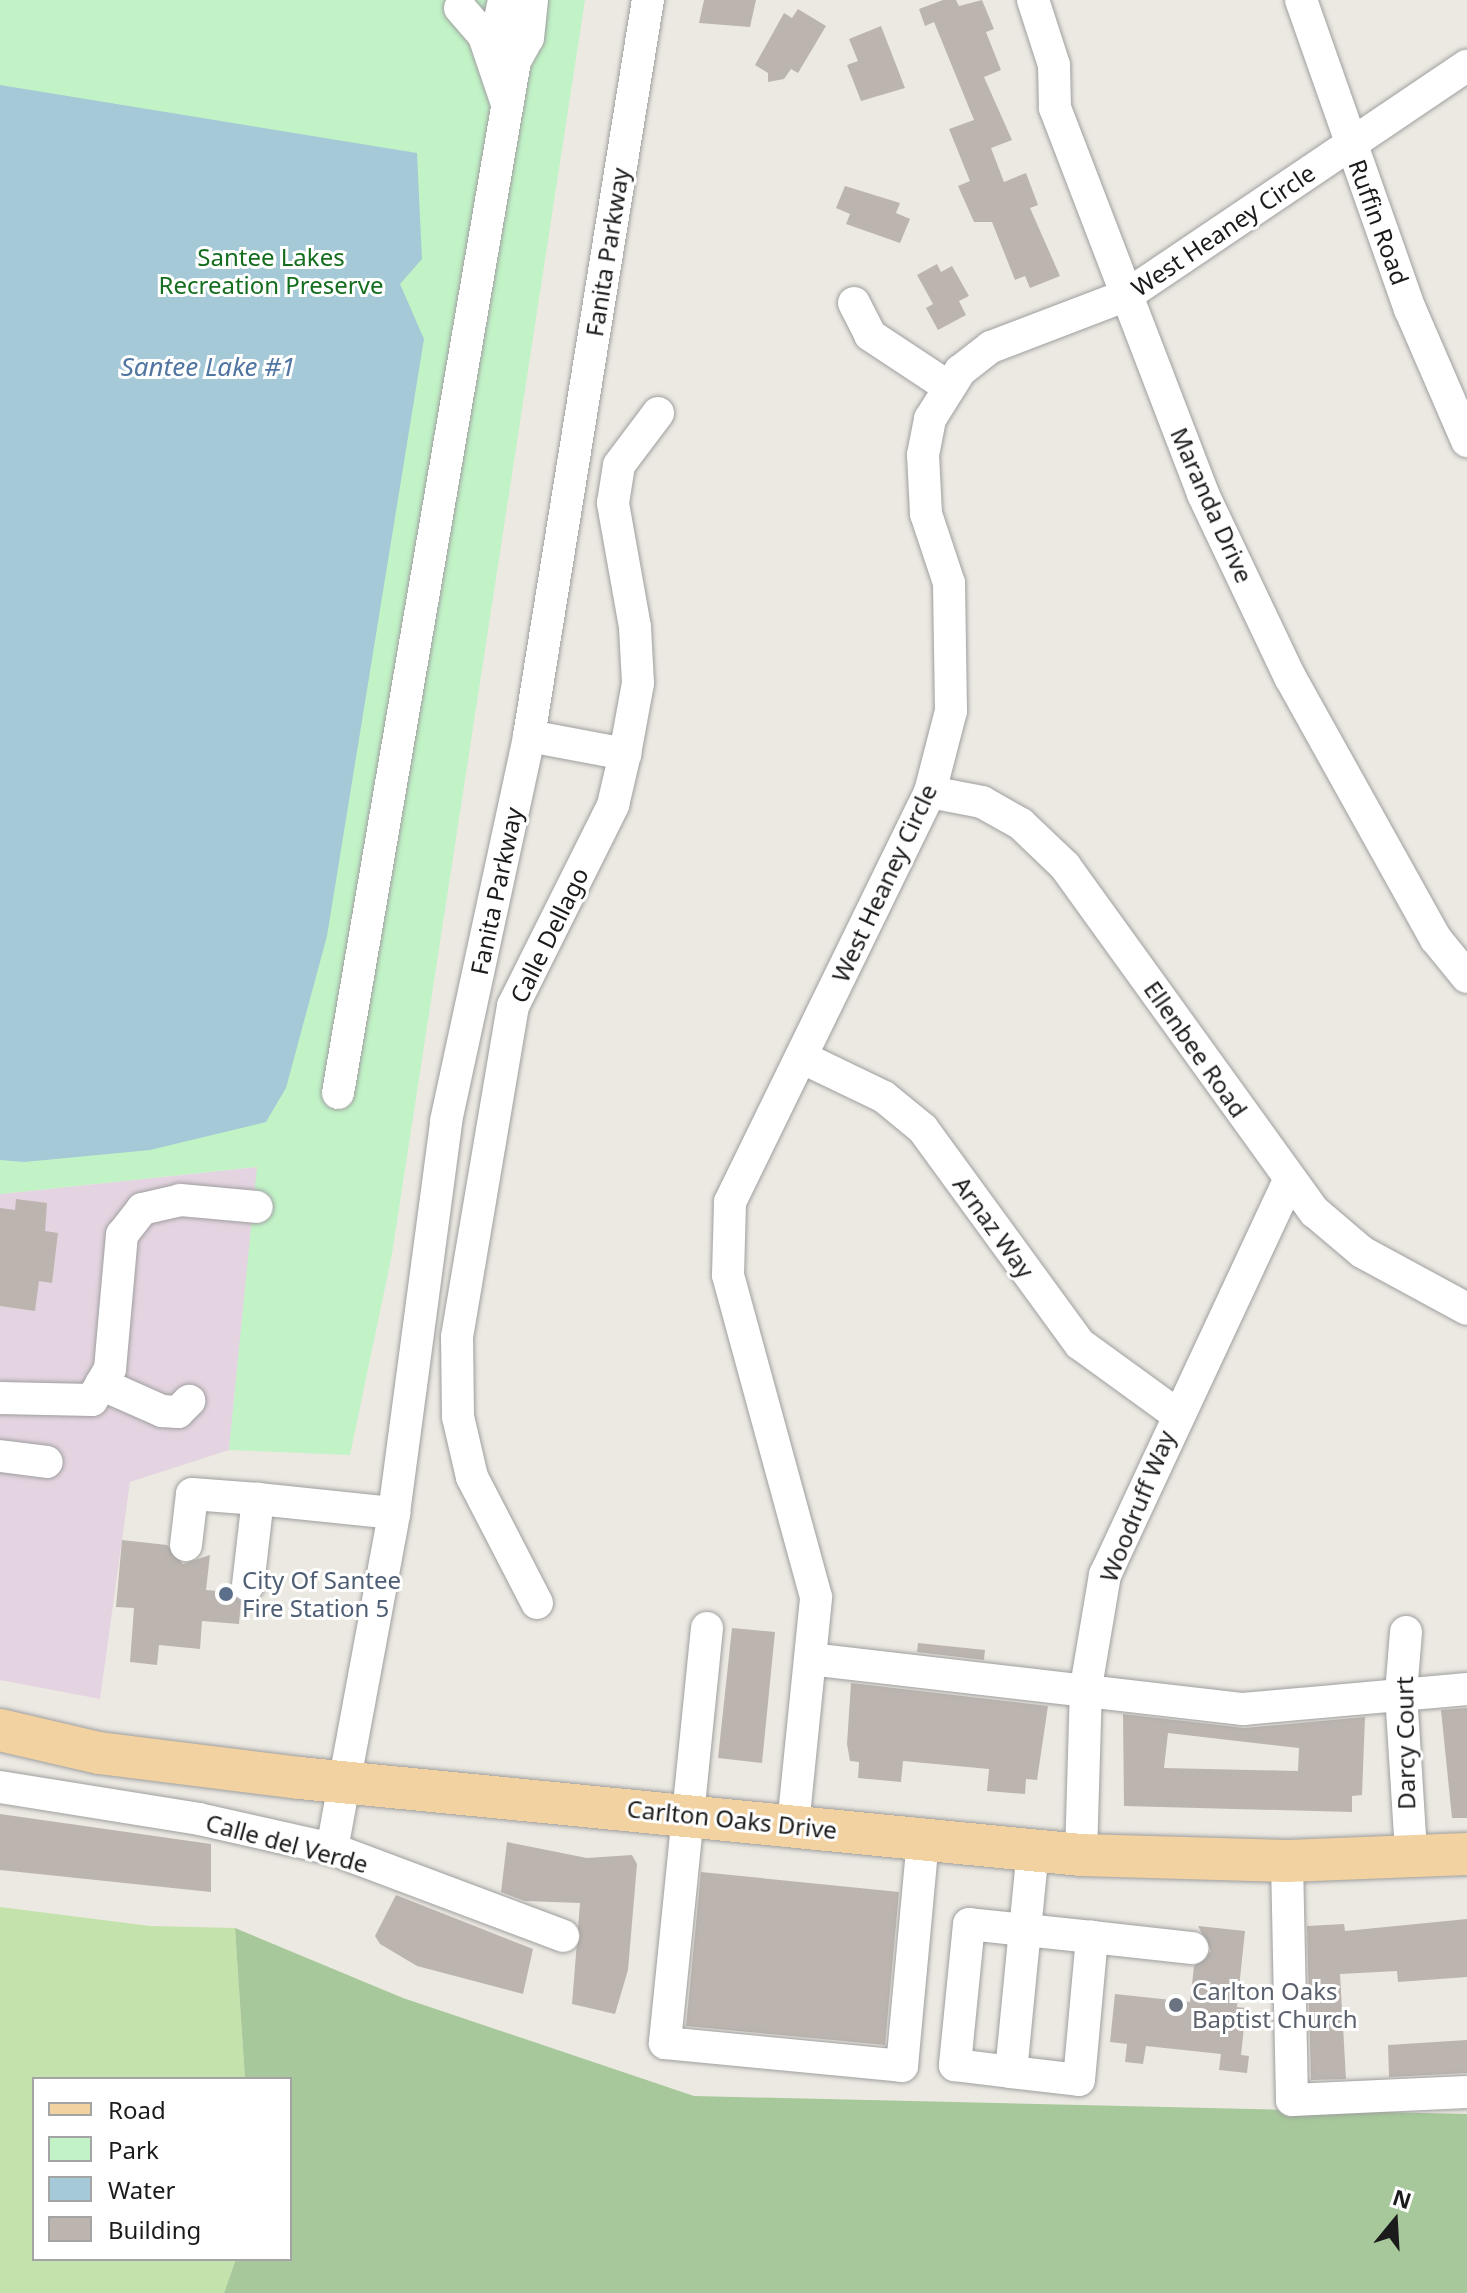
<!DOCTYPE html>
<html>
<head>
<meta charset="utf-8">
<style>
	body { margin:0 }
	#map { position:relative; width:1467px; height:2293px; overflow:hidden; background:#ece9e2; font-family:"Noto Sans",sans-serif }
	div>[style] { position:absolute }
	.industrial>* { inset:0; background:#e4d4e1 }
	.grass>* { inset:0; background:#c4e2ab }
	.forest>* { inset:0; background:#a6c89a }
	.park>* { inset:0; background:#c1f3c7 }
	.water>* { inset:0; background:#a5c9d6 }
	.building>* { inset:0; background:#bcb5af }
	.roads { filter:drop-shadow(0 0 2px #9f9f9f) drop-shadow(0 0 2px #9f9f9f) }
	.minor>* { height:32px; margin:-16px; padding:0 16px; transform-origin:16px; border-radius:16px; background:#fff }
	.major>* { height:42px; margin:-21px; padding:0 21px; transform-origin:21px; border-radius:21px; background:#f2d2a0 }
	.dots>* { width:22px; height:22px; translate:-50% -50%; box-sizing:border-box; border:4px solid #fff; border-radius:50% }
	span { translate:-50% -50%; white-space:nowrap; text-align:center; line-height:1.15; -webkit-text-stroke:6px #fff; paint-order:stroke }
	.street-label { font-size:24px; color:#1b1b1b }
	.park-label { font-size:24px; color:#156e1f }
	.service-label { font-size:24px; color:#4e5e75 }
	.left { translate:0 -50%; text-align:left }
	.worship-label { font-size:24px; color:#5b616d }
	.water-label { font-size:26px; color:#5176a1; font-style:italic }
	.legend { position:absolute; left:32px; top:2077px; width:260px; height:184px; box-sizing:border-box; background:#fff; border:2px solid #a4a4a4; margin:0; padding:10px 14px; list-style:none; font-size:24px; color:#1b1b1b }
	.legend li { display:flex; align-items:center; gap:16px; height:40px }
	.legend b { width:40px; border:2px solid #a4a4a4 }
	.north { position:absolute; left:1355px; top:2181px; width:80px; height:80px; -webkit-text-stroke:6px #fff; paint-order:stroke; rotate:18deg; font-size:22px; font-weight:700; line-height:32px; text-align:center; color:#1b1b1b }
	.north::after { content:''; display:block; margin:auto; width:28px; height:36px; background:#1b1b1b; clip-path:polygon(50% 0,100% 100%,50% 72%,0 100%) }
</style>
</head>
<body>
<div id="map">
	<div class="industrial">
		<div style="clip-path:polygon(258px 1167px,229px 1450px,130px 1482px,100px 1699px,0 1680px,0 1194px)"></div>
	</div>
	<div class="grass">
		<div style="clip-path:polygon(0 1907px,150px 1926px,235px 1928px,245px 2079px,34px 2079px,34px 2259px,236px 2259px,224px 2293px,0 2293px)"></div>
	</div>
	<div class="forest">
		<div style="clip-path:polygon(235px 1928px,403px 1998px,694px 2096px,1467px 2114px,1467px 2293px,224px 2293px,236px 2259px,290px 2259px,290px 2079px,245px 2079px)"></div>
	</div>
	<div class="park">
		<div style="clip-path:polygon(0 0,585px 0,392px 1254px,350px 1455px,229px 1450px,257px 1167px,0 1194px)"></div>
	</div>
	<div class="water">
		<div style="clip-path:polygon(0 85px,417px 153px,422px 259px,400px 284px,424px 339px,327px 936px,286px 1088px,266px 1122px,150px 1150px,24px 1162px,0 1160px)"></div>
	</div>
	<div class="building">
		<div style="clip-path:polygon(704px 0,756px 0,750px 27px,699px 23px)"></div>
		<div style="clip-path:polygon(943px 0,956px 0,959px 6px,982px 0,994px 29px,986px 32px,1001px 70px,984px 77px,1012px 140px,991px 148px,1004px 182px,1026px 173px,1038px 205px,1030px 208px,1060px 276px,1030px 288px,1025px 276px,1015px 280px,992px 222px,974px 222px,958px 186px,970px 181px,949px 129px,974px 120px,934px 22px,925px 26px,919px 9px)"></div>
		<div style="clip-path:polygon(798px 9px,826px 26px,798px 73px,791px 69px,784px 79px,768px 82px,768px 73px,755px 65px,784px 13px,792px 18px)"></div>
		<div style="clip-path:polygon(881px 26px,905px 88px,861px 101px,847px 65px,858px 61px,849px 39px)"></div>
		<div style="clip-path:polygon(845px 186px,900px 203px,896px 213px,910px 219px,900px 243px,846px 224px,850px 214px,836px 208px)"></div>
		<div style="clip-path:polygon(937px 264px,941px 272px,952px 266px,969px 296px,959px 301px,966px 315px,938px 330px,926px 308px,933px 304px,917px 275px)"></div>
		<div style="clip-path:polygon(16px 1199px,47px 1203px,45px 1231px,58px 1233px,52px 1283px,39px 1281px,35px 1311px,0 1306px,0 1208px,15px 1210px)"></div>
		<div style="clip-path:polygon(122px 1540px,167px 1545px,183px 1564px,210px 1555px,206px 1590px,231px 1592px,241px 1602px,239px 1624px,202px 1621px,200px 1649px,159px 1645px,157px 1665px,130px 1662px,134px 1608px,116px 1607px)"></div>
		<div style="clip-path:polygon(732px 1628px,775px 1632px,762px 1763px,718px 1758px)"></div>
		<div style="clip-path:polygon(918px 1643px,985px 1650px,984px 1660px,917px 1652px)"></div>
		<div style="clip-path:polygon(851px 1683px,1048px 1706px,1037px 1780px,1026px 1779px,1025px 1794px,987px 1791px,989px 1769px,903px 1761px,901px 1782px,858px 1778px,859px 1762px,850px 1761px,847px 1744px)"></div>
		<div style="clip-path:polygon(1467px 1708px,1467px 1818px,1452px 1818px,1441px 1710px)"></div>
		<div style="clip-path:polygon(evenodd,1123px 1714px,1244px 1728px,1365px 1717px,1362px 1795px,1352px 1796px,1352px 1812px,1124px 1806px,1123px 1714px,1168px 1733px,1299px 1748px,1298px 1771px,1164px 1768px,1168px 1733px)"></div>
		<div style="clip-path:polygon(0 1814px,211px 1844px,211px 1892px,0 1870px)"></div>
		<div style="clip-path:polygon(507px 1842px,587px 1858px,632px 1855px,637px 1864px,628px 1970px,615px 2014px,572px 2004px,580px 1903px,525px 1901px,501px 1892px)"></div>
		<div style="clip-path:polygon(701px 1872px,899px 1892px,885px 2045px,686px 2026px)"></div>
		<div style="clip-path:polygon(396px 1895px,533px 1949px,523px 1994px,417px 1966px,380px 1944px,375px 1936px)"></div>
		<div style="clip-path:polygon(1467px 1919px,1467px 1977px,1398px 1982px,1397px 1971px,1340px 1974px,1346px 2079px,1311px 2080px,1307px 1926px,1344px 1924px,1345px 1931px)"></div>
		<div style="clip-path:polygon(1198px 1926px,1245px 1931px,1237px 2007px,1246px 2008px,1241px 2055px,1249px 2056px,1247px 2073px,1219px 2070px,1221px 2054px,1146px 2046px,1143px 2064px,1125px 2062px,1127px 2044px,1110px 2042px,1115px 1994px,1190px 2002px,1194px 1966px,1211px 1951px)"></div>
		<div style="clip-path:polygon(1467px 2040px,1467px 2073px,1389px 2077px,1388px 2045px)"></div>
	</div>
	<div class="roads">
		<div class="minor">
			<div style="left:504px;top:0;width:30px;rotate:102deg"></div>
			<div style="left:498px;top:29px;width:33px;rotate:61deg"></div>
			<div style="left:1033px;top:0;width:68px;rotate:72.1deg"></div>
			<div style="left:1054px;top:65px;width:43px;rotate:88.7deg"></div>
			<div style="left:1055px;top:108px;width:413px;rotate:69deg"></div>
			<div style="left:1203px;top:494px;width:203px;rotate:64.6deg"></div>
			<div style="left:1290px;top:677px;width:300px;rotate:60.9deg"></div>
			<div style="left:1436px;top:939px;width:49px;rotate:50.8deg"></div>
			<div style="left:1301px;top:0;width:328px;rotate:70.6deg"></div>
			<div style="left:1410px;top:309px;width:144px;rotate:66.6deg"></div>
			<div style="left:460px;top:8px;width:37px;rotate:49deg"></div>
			<div style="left:484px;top:36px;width:69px;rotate:71.3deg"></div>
			<div style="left:854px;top:303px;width:36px;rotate:63deg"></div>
			<div style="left:870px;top:335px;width:92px;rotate:33.5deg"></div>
			<div style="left:529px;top:736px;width:98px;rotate:10.6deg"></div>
			<div style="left:930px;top:792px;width:53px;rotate:10.9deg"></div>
			<div style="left:982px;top:802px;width:45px;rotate:29.4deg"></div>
			<div style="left:1021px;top:824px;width:61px;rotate:43.7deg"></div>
			<div style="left:1065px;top:866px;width:427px;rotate:54.2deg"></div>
			<div style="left:1315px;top:1212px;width:62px;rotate:40.4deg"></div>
			<div style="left:1362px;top:1252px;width:119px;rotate:28.5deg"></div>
			<div style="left:801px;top:1057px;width:92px;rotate:25.7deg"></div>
			<div style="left:884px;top:1097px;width:50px;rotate:39.4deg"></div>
			<div style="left:923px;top:1129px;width:266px;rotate:53.9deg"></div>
			<div style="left:1080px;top:1344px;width:117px;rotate:36deg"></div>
			<div style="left:338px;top:1093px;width:1047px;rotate:-80.27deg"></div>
			<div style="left:515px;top:61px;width:26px;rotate:-61deg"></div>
			<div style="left:528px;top:38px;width:38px;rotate:-84deg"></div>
			<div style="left:101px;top:1384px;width:67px;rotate:23.9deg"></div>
			<div style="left:162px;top:1411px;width:16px;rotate:4deg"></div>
			<div style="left:178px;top:1412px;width:16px;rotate:-45deg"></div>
			<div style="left:0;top:1398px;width:92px;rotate:1.2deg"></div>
			<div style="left:92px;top:1400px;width:36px;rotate:-60deg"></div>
			<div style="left:110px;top:1369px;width:135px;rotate:-84.9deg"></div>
			<div style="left:122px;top:1235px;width:33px;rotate:-52deg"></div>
			<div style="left:142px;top:1209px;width:39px;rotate:-13deg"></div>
			<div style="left:180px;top:1200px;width:77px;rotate:5.2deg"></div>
			<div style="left:0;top:1456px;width:47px;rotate:7.3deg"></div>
			<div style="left:186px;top:1545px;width:51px;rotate:-83.3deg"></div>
			<div style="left:192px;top:1494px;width:66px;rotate:4.3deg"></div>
			<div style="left:248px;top:1585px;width:87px;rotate:-83.4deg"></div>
			<div style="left:258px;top:1499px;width:137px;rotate:5.9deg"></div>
			<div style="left:537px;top:1603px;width:142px;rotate:-117.3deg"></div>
			<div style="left:472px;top:1477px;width:62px;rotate:-103.1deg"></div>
			<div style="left:458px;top:1417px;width:80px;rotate:-90.7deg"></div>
			<div style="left:457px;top:1337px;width:336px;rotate:-80.4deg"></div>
			<div style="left:513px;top:1006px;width:225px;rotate:-63.5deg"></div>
			<div style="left:613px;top:805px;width:52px;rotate:-76.8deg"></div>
			<div style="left:625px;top:754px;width:72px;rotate:-79.6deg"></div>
			<div style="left:638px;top:683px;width:56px;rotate:-93.1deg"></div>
			<div style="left:635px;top:627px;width:126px;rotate:-100.1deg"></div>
			<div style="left:613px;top:503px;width:38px;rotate:-81deg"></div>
			<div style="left:619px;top:465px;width:65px;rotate:-53.1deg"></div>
			<div style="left:707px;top:1628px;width:417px;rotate:95.8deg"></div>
			<div style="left:665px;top:2043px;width:238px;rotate:5.5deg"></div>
			<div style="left:902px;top:2066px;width:228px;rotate:-84.7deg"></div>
			<div style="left:1406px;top:1632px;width:61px;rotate:94.7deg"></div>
			<div style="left:1401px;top:1693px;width:160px;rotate:86.4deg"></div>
			<div style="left:810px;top:1659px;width:436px;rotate:6.6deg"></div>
			<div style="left:1243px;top:1709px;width:225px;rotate:-5.1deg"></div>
			<div style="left:0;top:1787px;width:202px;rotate:9.1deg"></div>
			<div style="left:199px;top:1819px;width:136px;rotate:12.7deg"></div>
			<div style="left:332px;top:1849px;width:247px;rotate:20.6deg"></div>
			<div style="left:793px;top:1825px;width:229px;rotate:-84.2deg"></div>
			<div style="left:816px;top:1597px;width:334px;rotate:-105.3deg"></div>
			<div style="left:728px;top:1275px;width:73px;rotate:-88.4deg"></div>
			<div style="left:730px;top:1202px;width:456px;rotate:-64deg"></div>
			<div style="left:930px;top:792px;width:84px;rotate:-75.5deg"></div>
			<div style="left:951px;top:711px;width:128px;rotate:-90.9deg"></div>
			<div style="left:949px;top:583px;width:73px;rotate:-108.4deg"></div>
			<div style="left:926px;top:514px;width:59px;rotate:-92.9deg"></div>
			<div style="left:923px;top:455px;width:37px;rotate:-79deg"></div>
			<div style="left:930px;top:419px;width:57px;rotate:-58deg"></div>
			<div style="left:960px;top:371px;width:39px;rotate:-38deg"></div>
			<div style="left:991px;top:347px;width:146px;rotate:-20.9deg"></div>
			<div style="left:1127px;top:295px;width:410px;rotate:-34deg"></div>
			<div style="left:332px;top:1849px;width:342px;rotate:-79.5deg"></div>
			<div style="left:394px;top:1513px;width:395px;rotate:-82.4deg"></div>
			<div style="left:446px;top:1121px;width:394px;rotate:-77.8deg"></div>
			<div style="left:529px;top:736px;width:746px;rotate:-80.82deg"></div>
			<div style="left:1081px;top:1855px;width:168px;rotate:-88.3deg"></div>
			<div style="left:1086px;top:1687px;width:114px;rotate:-80.4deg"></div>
			<div style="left:1105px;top:1575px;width:434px;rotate:-65deg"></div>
			<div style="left:1287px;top:1861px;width:239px;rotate:88.8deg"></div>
			<div style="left:1292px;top:2100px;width:175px;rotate:-2.6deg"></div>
			<div style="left:1092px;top:1937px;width:101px;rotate:6.3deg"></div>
			<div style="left:1011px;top:2072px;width:68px;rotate:6.7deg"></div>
			<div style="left:1079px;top:2080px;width:144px;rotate:-84.8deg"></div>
			<div style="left:1092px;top:1937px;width:67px;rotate:-174deg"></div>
			<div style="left:1025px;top:1930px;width:56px;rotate:-173.9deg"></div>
			<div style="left:969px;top:1924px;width:142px;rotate:95.7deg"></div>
			<div style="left:955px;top:2065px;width:56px;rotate:7.1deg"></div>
			<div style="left:1011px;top:2072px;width:143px;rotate:-84.4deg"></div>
			<div style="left:1025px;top:1930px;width:80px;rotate:-84.3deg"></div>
		</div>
		<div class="major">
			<div style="left:0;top:1730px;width:102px;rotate:13.1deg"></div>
			<div style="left:99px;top:1753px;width:203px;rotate:7.1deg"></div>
			<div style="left:300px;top:1778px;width:785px;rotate:5.63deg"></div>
			<div style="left:1081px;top:1855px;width:206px;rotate:1.7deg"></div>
			<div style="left:1287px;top:1861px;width:180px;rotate:-2.2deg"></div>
		</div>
	</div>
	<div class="dots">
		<div style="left:226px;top:1594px;background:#5c6f8a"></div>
		<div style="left:1176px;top:2005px;background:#6b7280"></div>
	</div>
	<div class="street-label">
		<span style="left:1379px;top:222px;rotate:70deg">Ruffin Road</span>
		<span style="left:1223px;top:230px;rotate:-34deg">West Heaney Circle</span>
		<span style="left:607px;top:252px;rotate:-81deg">Fanita Parkway</span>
		<span style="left:1212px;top:505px;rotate:66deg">Maranda Drive</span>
		<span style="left:884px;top:883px;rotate:-65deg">West Heaney Circle</span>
		<span style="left:496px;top:891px;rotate:-78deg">Fanita Parkway</span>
		<span style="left:549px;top:935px;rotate:-64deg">Calle Dellago</span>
		<span style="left:1196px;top:1049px;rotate:55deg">Ellenbee Road</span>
		<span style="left:994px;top:1227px;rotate:54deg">Arnaz Way</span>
		<span style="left:1137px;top:1506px;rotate:-68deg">Woodruff Way</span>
		<span style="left:1405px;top:1743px;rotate:-91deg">Darcy Court</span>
		<span style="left:732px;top:1819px;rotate:6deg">Carlton Oaks Drive</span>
		<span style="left:287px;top:1843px;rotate:15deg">Calle del Verde</span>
	</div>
	<div class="park-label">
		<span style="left:271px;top:271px">Santee Lakes<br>Recreation Preserve</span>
	</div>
	<div class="service-label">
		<span class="left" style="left:242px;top:1594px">City Of Santee<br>Fire Station 5</span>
	</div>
	<div class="worship-label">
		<span class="left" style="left:1192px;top:2005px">Carlton Oaks<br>Baptist Church</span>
	</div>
	<div class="water-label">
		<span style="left:208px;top:367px">Santee Lake #1</span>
	</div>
	<ul class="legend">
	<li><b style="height:10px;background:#f2d2a0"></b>Road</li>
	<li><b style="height:22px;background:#c1f3c7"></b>Park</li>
	<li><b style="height:22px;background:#a5c9d6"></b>Water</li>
	<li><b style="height:22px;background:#bcb5af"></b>Building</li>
	</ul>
	<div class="north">N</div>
</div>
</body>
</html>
